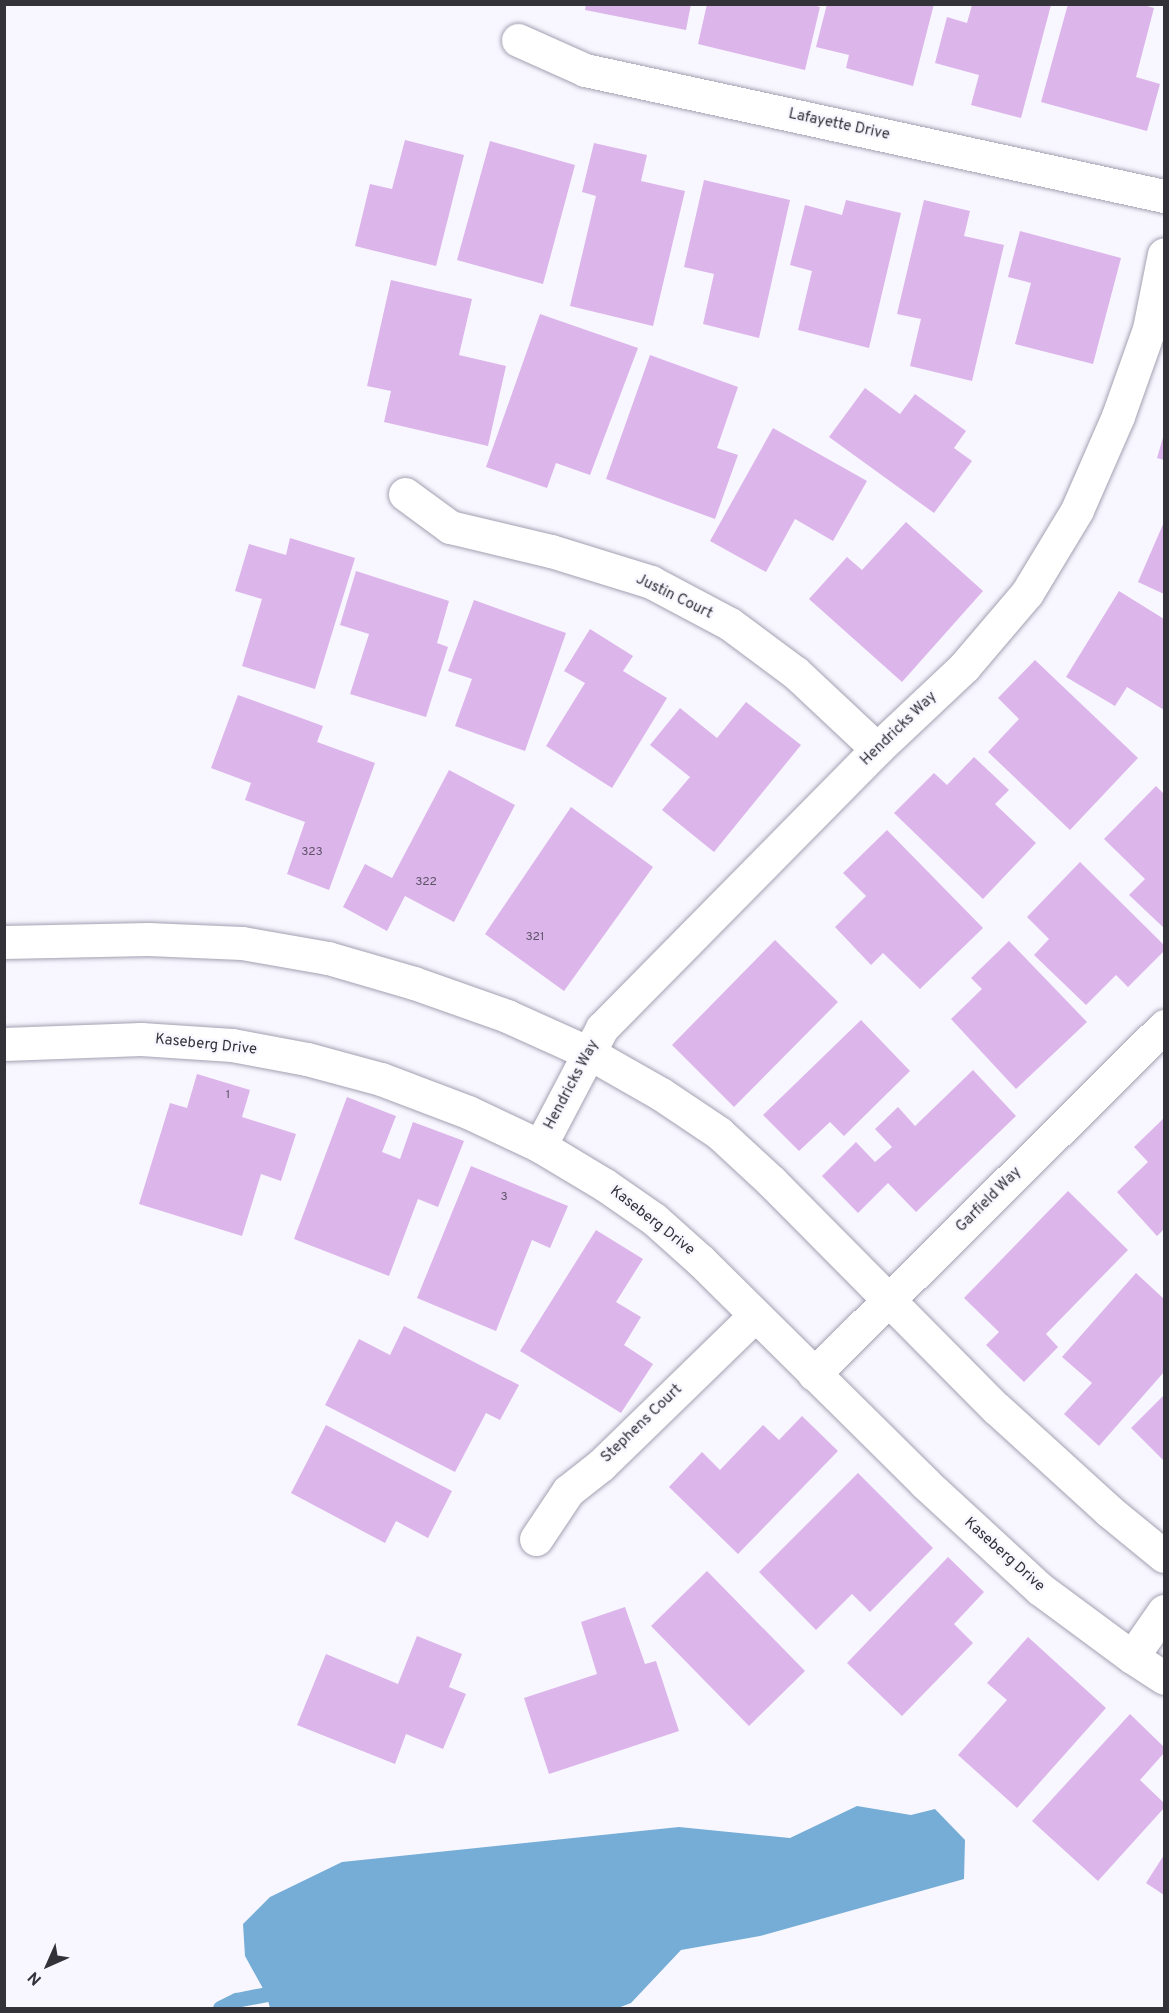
<!DOCTYPE html>
<html>
<head>
<meta charset="utf-8">
<style>
	body { margin:0 }
	#map { position:relative; width:1169px; height:2013px; overflow:hidden; background:#f8f7ff; font-family:Overpass,sans-serif }
	div>[style] { position:absolute }
	.water>* { inset:0; background:#76add7 }
	.stream>* { height:15px; margin:-7.5px; padding:0 7.5px; transform-origin:7.5px; border-radius:7.5px; background:#76add7 }
	.building>* { inset:0; background:#dcb5eb }
	.roads { filter:drop-shadow(0 0 2px #a3a1b2) drop-shadow(0 0 2px #a3a1b2) }
	.street>* { height:33px; margin:-16.5px; padding:0 16.5px; transform-origin:16.5px; border-radius:16.5px; background:#fff }
	span { translate:-50% -50%; white-space:nowrap; text-align:center; line-height:1.15; -webkit-text-stroke:4.5px #f8f7ff; paint-order:stroke }
	.number-label { font-size:12px; color:#5d5366 }
	.number-label span { -webkit-text-stroke-width:0 }
	.street-label { font-size:15px; color:#333239 }
	.frame { position:absolute; inset:0; border:6px solid #333239; pointer-events:none }
	.north { position:absolute; left:18px; top:1935px; width:60px; height:60px; -webkit-text-stroke:4px #f8f7ff; paint-order:stroke; rotate:225deg; font-size:16px; font-weight:700; line-height:24px; text-align:center; color:#333239 }
	.north::after { content:''; display:block; margin:auto; width:21px; height:27px; background:#333239; clip-path:polygon(50% 0,100% 100%,50% 72%,0 100%) }
</style>
</head>
<body>
<div id="map">
	<div class="water">
		<div style="clip-path:polygon(857px 1806px,911px 1815px,935px 1809px,965px 1840px,964px 1879px,760px 1936px,681px 1950px,631px 2003px,618px 2008px,270px 2008px,266px 1994px,245px 1956px,243px 1924px,270px 1897px,342px 1862px,679px 1827px,790px 1838px)"></div>
	</div>
	<div class="stream">
		<div style="left:220px;top:2008px;width:18px;rotate:-27deg"></div>
		<div style="left:236px;top:2000px;width:31px;rotate:-11deg"></div>
	</div>
	<div class="building">
		<div style="clip-path:polygon(586px 4px,691px 4px,686px 30px,585px 10px)"></div>
		<div style="clip-path:polygon(707px 4px,810px 4px,820px 7px,805px 70px,698px 44px)"></div>
		<div style="clip-path:polygon(827px 4px,934px 4px,913px 86px,846px 68px,849px 55px,816px 47px)"></div>
		<div style="clip-path:polygon(1068px 4px,1140px 4px,1154px 8px,1136px 77px,1160px 84px,1147px 131px,1041px 102px)"></div>
		<div style="clip-path:polygon(972px 5px,1051px 5px,1021px 118px,971px 105px,979px 75px,935px 63px,947px 17px,967px 23px)"></div>
		<div style="clip-path:polygon(405px 140px,464px 155px,436px 266px,355px 246px,370px 184px,392px 189px)"></div>
		<div style="clip-path:polygon(490px 141px,575px 165px,543px 284px,457px 260px)"></div>
		<div style="clip-path:polygon(594px 143px,647px 155px,641px 181px,685px 191px,653px 326px,570px 306px,596px 196px,582px 192px)"></div>
		<div style="clip-path:polygon(704px 180px,790px 200px,759px 338px,703px 324px,714px 274px,684px 267px)"></div>
		<div style="clip-path:polygon(846px 200px,901px 213px,869px 348px,798px 330px,812px 271px,790px 265px,805px 205px,842px 215px)"></div>
		<div style="clip-path:polygon(924px 200px,970px 211px,964px 236px,1004px 245px,972px 381px,910px 366px,921px 319px,897px 314px)"></div>
		<div style="clip-path:polygon(1020px 231px,1121px 258px,1093px 364px,1015px 344px,1031px 283px,1008px 277px)"></div>
		<div style="clip-path:polygon(391px 280px,472px 299px,459px 355px,506px 366px,488px 446px,384px 422px,391px 391px,367px 386px)"></div>
		<div style="clip-path:polygon(540px 314px,638px 348px,590px 475px,556px 463px,547px 488px,486px 467px)"></div>
		<div style="clip-path:polygon(650px 355px,738px 387px,717px 448px,738px 455px,715px 519px,606px 479px)"></div>
		<div style="clip-path:polygon(865px 388px,900px 414px,915px 394px,966px 431px,954px 448px,972px 461px,934px 513px,829px 437px)"></div>
		<div style="clip-path:polygon(773px 428px,867px 481px,833px 541px,795px 519px,766px 572px,710px 541px)"></div>
		<div style="clip-path:polygon(1164px 434px,1164px 460px,1157px 458px)"></div>
		<div style="clip-path:polygon(906px 522px,983px 591px,902px 682px,809px 599px,847px 557px,862px 570px)"></div>
		<div style="clip-path:polygon(1164px 522px,1164px 594px,1138px 582px)"></div>
		<div style="clip-path:polygon(290px 538px,355px 558px,315px 689px,242px 666px,262px 599px,235px 591px,249px 544px,286px 555px)"></div>
		<div style="clip-path:polygon(356px 571px,449px 601px,437px 643px,448px 647px,426px 717px,350px 694px,369px 634px,340px 625px)"></div>
		<div style="clip-path:polygon(1119px 591px,1164px 619px,1164px 710px,1127px 687px,1115px 706px,1066px 677px)"></div>
		<div style="clip-path:polygon(474px 600px,566px 633px,525px 751px,455px 726px,472px 679px,448px 671px)"></div>
		<div style="clip-path:polygon(590px 629px,633px 656px,623px 671px,667px 698px,612px 788px,546px 746px,585px 683px,564px 671px)"></div>
		<div style="clip-path:polygon(1035px 660px,1138px 758px,1070px 830px,988px 752px,1019px 719px,998px 698px)"></div>
		<div style="clip-path:polygon(238px 695px,323px 726px,317px 742px,375px 763px,329px 890px,287px 874px,305px 822px,245px 800px,251px 783px,211px 768px)"></div>
		<div style="clip-path:polygon(746px 702px,801px 745px,714px 852px,662px 810px,690px 777px,650px 745px,680px 708px,717px 738px)"></div>
		<div style="clip-path:polygon(974px 757px,1009px 790px,995px 804px,1036px 843px,983px 899px,894px 813px,934px 773px,947px 785px)"></div>
		<div style="clip-path:polygon(449px 770px,515px 805px,454px 922px,405px 896px,387px 931px,343px 907px,365px 864px,392px 878px)"></div>
		<div style="clip-path:polygon(1156px 786px,1164px 794px,1164px 928px,1129px 895px,1145px 879px,1104px 839px)"></div>
		<div style="clip-path:polygon(571px 807px,653px 867px,564px 991px,485px 934px)"></div>
		<div style="clip-path:polygon(887px 830px,983px 928px,920px 989px,883px 953px,871px 965px,835px 927px,866px 896px,843px 873px)"></div>
		<div style="clip-path:polygon(1080px 862px,1164px 945px,1164px 951px,1128px 987px,1116px 975px,1086px 1005px,1034px 955px,1049px 939px,1027px 917px)"></div>
		<div style="clip-path:polygon(775px 940px,838px 1002px,734px 1107px,672px 1045px)"></div>
		<div style="clip-path:polygon(1009px 941px,1087px 1022px,1016px 1089px,951px 1019px,982px 989px,971px 978px)"></div>
		<div style="clip-path:polygon(861px 1020px,910px 1071px,844px 1136px,830px 1122px,799px 1151px,763px 1115px)"></div>
		<div style="clip-path:polygon(973px 1070px,1016px 1116px,916px 1212px,888px 1183px,858px 1213px,822px 1176px,856px 1142px,875px 1162px,892px 1147px,875px 1129px,898px 1107px,915px 1126px)"></div>
		<div style="clip-path:polygon(197px 1074px,250px 1090px,242px 1117px,296px 1134px,281px 1181px,261px 1174px,242px 1236px,139px 1204px,170px 1103px,187px 1108px)"></div>
		<div style="clip-path:polygon(347px 1097px,396px 1116px,382px 1152px,400px 1159px,413px 1122px,464px 1141px,438px 1207px,418px 1199px,389px 1276px,294px 1239px)"></div>
		<div style="clip-path:polygon(1164px 1118px,1164px 1229px,1157px 1236px,1117px 1192px,1148px 1162px,1134px 1147px)"></div>
		<div style="clip-path:polygon(471px 1166px,568px 1206px,550px 1248px,532px 1240px,496px 1331px,417px 1298px)"></div>
		<div style="clip-path:polygon(1068px 1191px,1128px 1250px,1046px 1334px,1058px 1347px,1024px 1382px,986px 1345px,999px 1332px,964px 1298px)"></div>
		<div style="clip-path:polygon(596px 1230px,643px 1259px,616px 1302px,641px 1317px,624px 1345px,653px 1364px,621px 1413px,520px 1351px)"></div>
		<div style="clip-path:polygon(1136px 1273px,1164px 1299px,1164px 1372px,1099px 1446px,1064px 1414px,1092px 1383px,1062px 1357px)"></div>
		<div style="clip-path:polygon(404px 1326px,519px 1385px,500px 1420px,486px 1413px,455px 1472px,325px 1405px,359px 1339px,390px 1355px)"></div>
		<div style="clip-path:polygon(1164px 1395px,1164px 1461px,1131px 1428px)"></div>
		<div style="clip-path:polygon(802px 1416px,838px 1451px,738px 1554px,669px 1487px,702px 1452px,720px 1470px,763px 1425px,779px 1440px)"></div>
		<div style="clip-path:polygon(326px 1425px,452px 1491px,428px 1538px,396px 1521px,385px 1543px,291px 1493px)"></div>
		<div style="clip-path:polygon(858px 1473px,933px 1548px,870px 1612px,852px 1594px,816px 1630px,759px 1572px)"></div>
		<div style="clip-path:polygon(948px 1557px,984px 1592px,954px 1624px,973px 1643px,902px 1716px,847px 1663px)"></div>
		<div style="clip-path:polygon(707px 1571px,805px 1671px,749px 1726px,651px 1626px)"></div>
		<div style="clip-path:polygon(625px 1607px,645px 1664px,656px 1661px,679px 1731px,549px 1774px,524px 1698px,597px 1674px,581px 1622px)"></div>
		<div style="clip-path:polygon(417px 1636px,462px 1654px,449px 1687px,466px 1694px,443px 1749px,406px 1734px,395px 1764px,297px 1725px,326px 1654px,398px 1684px)"></div>
		<div style="clip-path:polygon(1028px 1637px,1106px 1708px,1017px 1808px,958px 1755px,1007px 1700px,987px 1683px)"></div>
		<div style="clip-path:polygon(1130px 1714px,1164px 1747px,1164px 1753px,1140px 1780px,1164px 1803px,1164px 1808px,1098px 1881px,1032px 1821px)"></div>
		<div style="clip-path:polygon(1164px 1855px,1164px 1895px,1146px 1883px)"></div>
	</div>
	<div class="roads">
		<div class="street">
			<div style="left:518px;top:40px;width:73px;rotate:24.1deg"></div>
			<div style="left:585px;top:70px;width:593px;rotate:12.28deg"></div>
			<div style="left:405px;top:494px;width:56px;rotate:36.3deg"></div>
			<div style="left:450px;top:527px;width:104px;rotate:13.4deg"></div>
			<div style="left:551px;top:551px;width:105px;rotate:17.2deg"></div>
			<div style="left:651px;top:582px;width:89px;rotate:28deg"></div>
			<div style="left:730px;top:624px;width:82px;rotate:36.6deg"></div>
			<div style="left:796px;top:673px;width:111px;rotate:43.2deg"></div>
			<div style="left:4px;top:942px;width:144px;rotate:-1.2deg"></div>
			<div style="left:148px;top:939px;width:94px;rotate:2.4deg"></div>
			<div style="left:242px;top:943px;width:87px;rotate:9.9deg"></div>
			<div style="left:328px;top:958px;width:90px;rotate:16.2deg"></div>
			<div style="left:414px;top:983px;width:99px;rotate:19.5deg"></div>
			<div style="left:507px;top:1016px;width:90px;rotate:24.3deg"></div>
			<div style="left:589px;top:1053px;width:83px;rotate:29.7deg"></div>
			<div style="left:661px;top:1094px;width:70px;rotate:33.9deg"></div>
			<div style="left:719px;top:1133px;width:72px;rotate:42.8deg"></div>
			<div style="left:772px;top:1182px;width:318px;rotate:45.3deg"></div>
			<div style="left:996px;top:1408px;width:153px;rotate:42.3deg"></div>
			<div style="left:1109px;top:1511px;width:71px;rotate:39.3deg"></div>
			<div style="left:4px;top:1044px;width:137px;rotate:-2.1deg"></div>
			<div style="left:141px;top:1039px;width:91px;rotate:3.8deg"></div>
			<div style="left:232px;top:1045px;width:76px;rotate:10.6deg"></div>
			<div style="left:307px;top:1059px;width:77px;rotate:15.1deg"></div>
			<div style="left:381px;top:1079px;width:93px;rotate:20.8deg"></div>
			<div style="left:468px;top:1112px;width:80px;rotate:25.3deg"></div>
			<div style="left:540px;top:1146px;width:76px;rotate:31deg"></div>
			<div style="left:605px;top:1185px;width:60px;rotate:34.8deg"></div>
			<div style="left:654px;top:1219px;width:63px;rotate:41.8deg"></div>
			<div style="left:701px;top:1261px;width:315px;rotate:44.7deg"></div>
			<div style="left:925px;top:1483px;width:156px;rotate:42.7deg"></div>
			<div style="left:1040px;top:1589px;width:114px;rotate:36.5deg"></div>
			<div style="left:1132px;top:1657px;width:38px;rotate:33deg"></div>
			<div style="left:540px;top:1146px;width:133px;rotate:-62.3deg"></div>
			<div style="left:602px;top:1028px;width:392px;rotate:-45.4deg"></div>
			<div style="left:877px;top:749px;width:120px;rotate:-43.3deg"></div>
			<div style="left:964px;top:667px;width:97px;rotate:-49.6deg"></div>
			<div style="left:1027px;top:593px;width:97px;rotate:-58.9deg"></div>
			<div style="left:1077px;top:510px;width:103px;rotate:-66.4deg"></div>
			<div style="left:1118px;top:416px;width:92px;rotate:-70.4deg"></div>
			<div style="left:1149px;top:329px;width:76px;rotate:-78.7deg"></div>
			<div style="left:814px;top:1374px;width:494px;rotate:-44.8deg"></div>
			<div style="left:536px;top:1539px;width:58px;rotate:-56.3deg"></div>
			<div style="left:568px;top:1491px;width:42px;rotate:-38.2deg"></div>
			<div style="left:601px;top:1465px;width:215px;rotate:-44.2deg"></div>
			<div style="left:1132px;top:1657px;width:56px;rotate:-55.2deg"></div>
		</div>
	</div>
	<div class="number-label">
		<span style="left:312px;top:853px">323</span>
		<span style="left:426px;top:883px">322</span>
		<span style="left:535px;top:938px">321</span>
		<span style="left:228px;top:1096px">1</span>
		<span style="left:504px;top:1198px">3</span>
	</div>
	<div class="street-label">
		<span style="left:839px;top:125px;rotate:12deg">Lafayette Drive</span>
		<span style="left:674px;top:597px;rotate:26deg">Justin Court</span>
		<span style="left:899px;top:729px;rotate:-44deg">Hendricks Way</span>
		<span style="left:206px;top:1045px;rotate:6deg">Kaseberg Drive</span>
		<span style="left:572px;top:1085px;rotate:-62deg">Hendricks Way</span>
		<span style="left:989px;top:1200px;rotate:-45deg">Garfield Way</span>
		<span style="left:652px;top:1221px;rotate:38deg">Kaseberg Drive</span>
		<span style="left:642px;top:1424px;rotate:-44deg">Stephens Court</span>
		<span style="left:1004px;top:1555px;rotate:42deg">Kaseberg Drive</span>
	</div>
	<div class="frame"></div>
	<div class="north">N</div>
</div>
</body>
</html>
